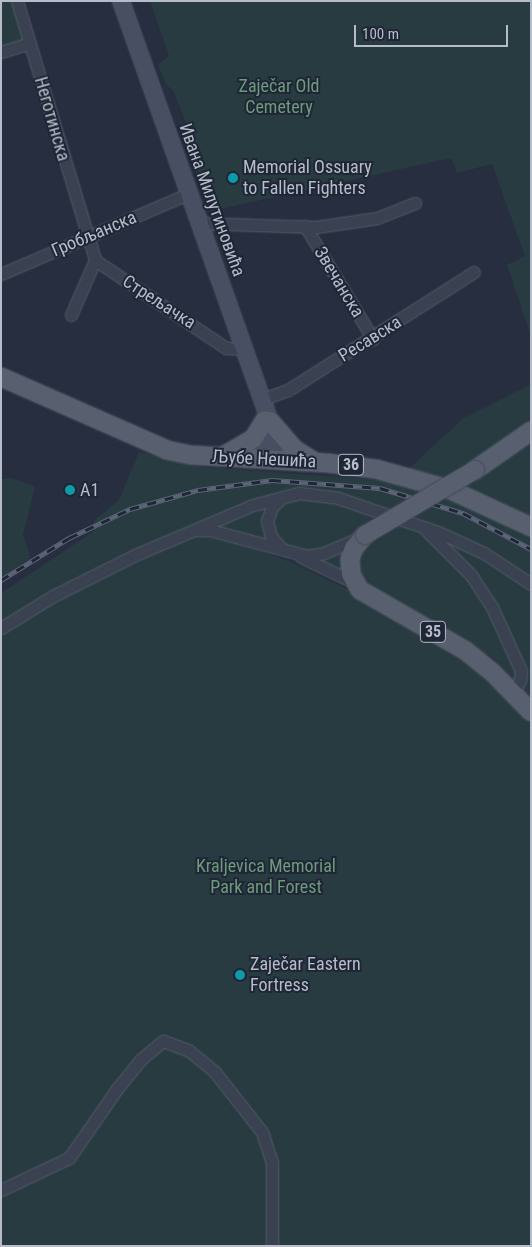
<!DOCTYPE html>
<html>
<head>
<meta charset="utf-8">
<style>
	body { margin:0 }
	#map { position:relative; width:532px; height:1247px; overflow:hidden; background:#262e40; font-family:"Roboto Condensed",sans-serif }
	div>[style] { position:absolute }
	.green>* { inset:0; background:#283b41 }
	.roads { filter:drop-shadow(0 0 1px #555c6a) drop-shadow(0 0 1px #555c6a) }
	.street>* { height:11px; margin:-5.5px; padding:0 5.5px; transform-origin:5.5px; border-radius:5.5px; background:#3a4150 }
	.secondary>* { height:16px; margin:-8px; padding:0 8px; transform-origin:8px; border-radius:8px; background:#484f63 }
	.primary>* { height:18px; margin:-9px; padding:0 9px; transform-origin:9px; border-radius:9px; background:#586070 }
	.rail>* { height:5px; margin-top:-2.5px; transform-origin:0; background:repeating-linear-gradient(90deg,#1f2635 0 9px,#5c6477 0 18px); box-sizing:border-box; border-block:1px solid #5c6477 }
	.bridges { filter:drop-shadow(0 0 1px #434a59) drop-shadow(0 0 1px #434a59) }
	.primary-bridge>* { height:18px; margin:-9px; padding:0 9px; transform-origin:9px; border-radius:9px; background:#586070 }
	.dots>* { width:14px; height:14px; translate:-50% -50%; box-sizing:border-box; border:2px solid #1f2635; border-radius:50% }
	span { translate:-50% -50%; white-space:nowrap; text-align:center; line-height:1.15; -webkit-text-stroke:4px #1f2635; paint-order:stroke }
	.shield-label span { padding:1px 4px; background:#1f2635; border:1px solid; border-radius:4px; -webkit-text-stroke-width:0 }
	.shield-label { font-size:16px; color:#b6bcca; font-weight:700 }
	.park-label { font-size:18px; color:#6e9b7c }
	.street-label { font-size:18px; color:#b6bcca }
	.poi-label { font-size:18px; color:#b6bcca }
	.left { translate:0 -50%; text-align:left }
	.frame { position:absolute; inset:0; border:2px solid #b6bcca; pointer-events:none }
	.scale { position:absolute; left:354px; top:25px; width:154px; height:22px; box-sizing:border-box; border:2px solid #b6bcca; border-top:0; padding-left:6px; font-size:15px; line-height:18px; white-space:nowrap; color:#b6bcca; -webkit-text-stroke:4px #1f2635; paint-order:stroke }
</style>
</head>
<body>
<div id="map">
	<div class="green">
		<div style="clip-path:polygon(1px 1px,13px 1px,26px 41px,1px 49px)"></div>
		<div style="clip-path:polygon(150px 1px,531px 1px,531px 337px,507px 265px,525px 256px,492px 164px,457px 173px,451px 158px,211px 211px,186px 137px,191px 135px,173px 90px,166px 85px,158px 65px,169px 56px)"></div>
		<div style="clip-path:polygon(531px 384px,531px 699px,493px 658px,260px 539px,197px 535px,230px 540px,291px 562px,347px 589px,465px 660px,531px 725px,531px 1246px,1px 1246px,1px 593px,94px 531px,94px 520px,119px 500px,139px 452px,203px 467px,396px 481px,462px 419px)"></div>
		<div style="clip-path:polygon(12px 478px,35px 487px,23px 535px,31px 558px,1px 578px,1px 479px)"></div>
	</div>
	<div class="roads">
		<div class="street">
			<div style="left:17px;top:1px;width:270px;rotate:73.2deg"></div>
			<div style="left:95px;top:260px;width:158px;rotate:33.9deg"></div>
			<div style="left:226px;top:348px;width:19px;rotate:3deg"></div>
			<div style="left:1px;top:52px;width:30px;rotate:-17deg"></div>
			<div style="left:198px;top:223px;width:118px;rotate:1.9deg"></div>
			<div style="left:316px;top:227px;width:62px;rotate:-8.4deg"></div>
			<div style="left:377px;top:218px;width:41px;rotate:-21.5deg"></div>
			<div style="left:305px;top:226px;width:132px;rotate:59deg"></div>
			<div style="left:1px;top:274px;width:203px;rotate:-23.2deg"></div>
			<div style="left:71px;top:315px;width:60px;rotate:-66.4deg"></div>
			<div style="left:263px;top:399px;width:27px;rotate:-20deg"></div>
			<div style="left:288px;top:390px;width:220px;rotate:-32.4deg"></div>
			<div style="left:281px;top:498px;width:13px;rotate:135deg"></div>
			<div style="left:272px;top:507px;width:15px;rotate:110deg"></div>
			<div style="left:267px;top:521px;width:16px;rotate:76deg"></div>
			<div style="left:271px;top:537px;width:16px;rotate:47deg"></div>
			<div style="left:197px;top:530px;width:13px"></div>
			<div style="left:210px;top:530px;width:100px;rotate:15deg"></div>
			<div style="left:307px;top:556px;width:17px;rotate:-10deg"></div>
			<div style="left:324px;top:553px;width:38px;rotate:-23deg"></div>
			<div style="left:426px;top:530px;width:64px;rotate:45deg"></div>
			<div style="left:471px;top:575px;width:38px;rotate:57deg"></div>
			<div style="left:492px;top:607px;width:70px;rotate:65.6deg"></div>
			<div style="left:521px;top:671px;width:10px;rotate:96deg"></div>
			<div style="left:520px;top:681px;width:14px;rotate:126deg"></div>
			<div style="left:301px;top:557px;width:60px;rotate:25.7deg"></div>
			<div style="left:1px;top:628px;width:61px;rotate:-31.6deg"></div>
			<div style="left:53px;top:596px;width:92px;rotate:-26.6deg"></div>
			<div style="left:135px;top:555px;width:128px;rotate:-23deg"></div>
			<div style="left:253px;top:505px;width:48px;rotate:-14.6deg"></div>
			<div style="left:299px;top:493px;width:39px;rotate:7deg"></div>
			<div style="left:338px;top:498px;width:106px;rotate:18.8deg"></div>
			<div style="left:438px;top:532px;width:51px;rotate:24.5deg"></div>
			<div style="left:484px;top:553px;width:56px;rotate:33.4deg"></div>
			<div style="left:1px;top:1190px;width:75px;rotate:-25.2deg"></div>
			<div style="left:69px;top:1158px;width:83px;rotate:-55.3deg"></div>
			<div style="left:116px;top:1090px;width:38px;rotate:-51deg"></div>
			<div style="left:140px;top:1060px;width:30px;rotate:-40deg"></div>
			<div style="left:163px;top:1041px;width:27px;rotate:20deg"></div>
			<div style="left:188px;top:1050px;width:33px;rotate:39deg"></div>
			<div style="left:214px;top:1071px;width:78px;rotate:51.8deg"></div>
			<div style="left:262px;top:1132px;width:32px;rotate:72deg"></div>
			<div style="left:272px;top:1162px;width:84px;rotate:90deg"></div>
		</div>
		<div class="secondary">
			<div style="left:121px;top:1px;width:446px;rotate:70.5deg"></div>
			<div style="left:270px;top:421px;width:26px;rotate:79deg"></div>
			<div style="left:275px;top:447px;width:13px;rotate:108deg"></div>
			<div style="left:264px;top:421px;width:23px;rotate:95deg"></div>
			<div style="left:262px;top:444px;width:16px;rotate:72deg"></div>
		</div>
		<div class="primary">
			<div style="left:1px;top:377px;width:181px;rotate:23.7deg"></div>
			<div style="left:167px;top:450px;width:25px;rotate:12deg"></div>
			<div style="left:191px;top:455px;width:136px;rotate:3.4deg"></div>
			<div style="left:327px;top:463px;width:49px;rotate:7deg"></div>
			<div style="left:376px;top:469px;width:78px;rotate:15.6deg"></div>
			<div style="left:451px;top:490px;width:88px;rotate:24.8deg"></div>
			<div style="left:270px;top:421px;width:37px;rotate:49deg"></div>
			<div style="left:294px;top:449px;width:22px;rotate:32deg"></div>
			<div style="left:223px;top:456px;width:34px;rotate:-30deg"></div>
			<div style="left:253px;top:439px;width:22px;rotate:-58deg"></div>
			<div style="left:475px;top:470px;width:68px;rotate:-34.9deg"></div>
			<div style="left:365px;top:535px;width:17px;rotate:130deg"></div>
			<div style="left:354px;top:548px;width:12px;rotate:110deg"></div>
			<div style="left:350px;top:559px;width:15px;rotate:86deg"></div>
			<div style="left:351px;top:574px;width:18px;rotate:61deg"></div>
			<div style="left:360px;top:590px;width:122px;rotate:29.9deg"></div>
			<div style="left:466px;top:651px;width:33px;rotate:39deg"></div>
			<div style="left:492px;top:672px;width:56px;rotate:45.7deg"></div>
		</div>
	</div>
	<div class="rail">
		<div style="left:1px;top:580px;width:80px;rotate:-31.7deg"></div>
		<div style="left:69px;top:538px;width:68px;rotate:-25.4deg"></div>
		<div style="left:130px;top:509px;width:71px;rotate:-15.6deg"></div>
		<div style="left:198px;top:490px;width:75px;rotate:-7.7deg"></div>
		<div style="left:272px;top:480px;width:108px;rotate:4.2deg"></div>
		<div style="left:380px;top:488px;width:87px;rotate:16.8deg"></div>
		<div style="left:463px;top:513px;width:77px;rotate:27.9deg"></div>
	</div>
	<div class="bridges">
		<div class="primary-bridge">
			<div style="left:365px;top:535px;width:128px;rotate:-30.6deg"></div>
		</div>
	</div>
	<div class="dots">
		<div style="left:233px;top:178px;background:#0f9aa8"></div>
		<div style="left:70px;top:490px;background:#0f9aa8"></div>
		<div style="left:240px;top:975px;background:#0f9aa8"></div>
	</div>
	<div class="shield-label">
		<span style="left:351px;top:465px">36</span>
		<span style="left:433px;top:632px">35</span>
	</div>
	<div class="park-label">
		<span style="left:279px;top:97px">Zaječar Old<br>Cemetery</span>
		<span style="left:266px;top:877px">Kraljevica Memorial<br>Park and Forest</span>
	</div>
	<div class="street-label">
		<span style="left:52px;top:119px;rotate:74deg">Неготинска</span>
		<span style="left:212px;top:200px;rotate:70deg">Ивана Милутиновића</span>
		<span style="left:94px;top:234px;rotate:-23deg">Гробљанска</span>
		<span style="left:339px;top:282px;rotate:59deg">Звечанска</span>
		<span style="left:159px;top:302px;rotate:33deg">Стрељачка</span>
		<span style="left:370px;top:339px;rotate:-32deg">Ресавска</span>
		<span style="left:264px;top:459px;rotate:3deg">Љубе Нешића</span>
	</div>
	<div class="poi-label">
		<span class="left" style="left:243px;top:178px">Memorial Ossuary<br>to Fallen Fighters</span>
		<span class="left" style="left:80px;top:490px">A1</span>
		<span class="left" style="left:250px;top:975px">Zaječar Eastern<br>Fortress</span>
	</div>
	<div class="frame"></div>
	<div class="scale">100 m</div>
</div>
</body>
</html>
